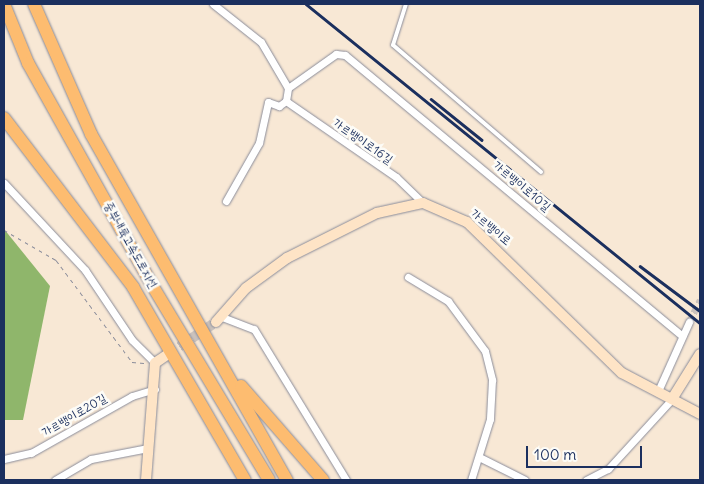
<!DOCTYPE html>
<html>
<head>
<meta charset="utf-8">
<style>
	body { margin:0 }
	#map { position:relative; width:704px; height:484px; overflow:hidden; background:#f8e8d5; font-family:Delius,"Poor Story",sans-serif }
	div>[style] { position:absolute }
	.forest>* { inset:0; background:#8fb66b }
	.street-tunnel>* { height:7px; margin-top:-3.5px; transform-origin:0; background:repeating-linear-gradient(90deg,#ccc3bd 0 7px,transparent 0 10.5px) }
	.secondary-tunnel>* { height:10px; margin-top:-5px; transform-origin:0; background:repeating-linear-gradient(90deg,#ccc3bd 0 10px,transparent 0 15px) }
	.path>* { height:1px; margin-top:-0.5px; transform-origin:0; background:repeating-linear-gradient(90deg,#8a8c9a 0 4px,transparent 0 8px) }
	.roads { filter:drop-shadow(0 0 1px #8a8c9a) drop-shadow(0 0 1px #8a8c9a) }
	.lane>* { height:4px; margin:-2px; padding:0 2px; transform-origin:2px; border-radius:2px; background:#fff }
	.street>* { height:7px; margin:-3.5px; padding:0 3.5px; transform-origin:3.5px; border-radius:3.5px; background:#fff }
	.secondary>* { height:10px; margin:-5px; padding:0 5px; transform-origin:5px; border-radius:5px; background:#fee4c6 }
	.highway>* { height:12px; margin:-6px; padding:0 6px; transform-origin:6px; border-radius:6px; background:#fdbc70 }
	.rail>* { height:2.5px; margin:-1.25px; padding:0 1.25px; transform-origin:1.25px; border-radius:1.25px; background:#1b2f5e }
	span { translate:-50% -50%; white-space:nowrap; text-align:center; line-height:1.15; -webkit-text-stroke:5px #fdfcf7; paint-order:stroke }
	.street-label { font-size:12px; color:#1b2f5e }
	.frame { position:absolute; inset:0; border:5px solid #1b2f5e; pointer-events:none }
	.scale { position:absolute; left:526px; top:446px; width:116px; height:22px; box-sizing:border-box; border:2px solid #1b2f5e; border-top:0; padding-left:6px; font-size:15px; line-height:18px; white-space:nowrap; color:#1b2f5e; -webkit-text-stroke:4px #fdfcf7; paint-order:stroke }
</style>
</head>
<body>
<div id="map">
	<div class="forest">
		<div style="clip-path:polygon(4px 229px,50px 286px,23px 420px,4px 420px)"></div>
	</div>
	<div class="street-tunnel">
		<div style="left:689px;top:322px;width:25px;rotate:-63deg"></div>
	</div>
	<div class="secondary-tunnel">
		<div style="left:167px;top:355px;width:59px;rotate:-34deg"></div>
	</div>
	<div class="path">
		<div style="left:4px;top:230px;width:60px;rotate:30deg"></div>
		<div style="left:56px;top:260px;width:127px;rotate:53.3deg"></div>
		<div style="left:132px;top:362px;width:12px;rotate:5deg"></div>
	</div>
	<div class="roads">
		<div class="lane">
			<div style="left:406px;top:4px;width:43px;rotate:107.6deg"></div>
			<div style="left:393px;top:45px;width:195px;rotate:40.6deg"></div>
		</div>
		<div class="street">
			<div style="left:213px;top:4px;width:61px;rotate:38.4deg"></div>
			<div style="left:261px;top:42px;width:53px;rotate:59.6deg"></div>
			<div style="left:4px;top:183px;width:119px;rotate:47deg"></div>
			<div style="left:85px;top:270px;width:84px;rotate:56.1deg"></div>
			<div style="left:132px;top:340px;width:33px;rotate:45deg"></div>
			<div style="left:226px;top:201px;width:67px;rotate:-60.4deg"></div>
			<div style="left:259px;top:143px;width:42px;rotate:-77.6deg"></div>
			<div style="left:268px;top:102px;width:12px;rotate:20deg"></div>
			<div style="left:279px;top:106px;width:9px;rotate:-36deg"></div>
			<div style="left:423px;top:203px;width:37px;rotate:-136deg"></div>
			<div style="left:396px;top:177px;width:134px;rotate:-145.4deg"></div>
			<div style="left:286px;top:101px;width:13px;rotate:-81deg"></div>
			<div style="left:288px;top:88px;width:59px;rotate:-35.3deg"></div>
			<div style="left:336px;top:54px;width:9px;rotate:6deg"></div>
			<div style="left:345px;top:55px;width:439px;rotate:39.8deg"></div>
			<div style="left:408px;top:277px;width:47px;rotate:31deg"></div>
			<div style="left:448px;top:301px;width:62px;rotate:53.5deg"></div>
			<div style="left:485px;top:351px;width:30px;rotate:76deg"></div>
			<div style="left:492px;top:380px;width:39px;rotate:93deg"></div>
			<div style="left:490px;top:419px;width:64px;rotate:107.3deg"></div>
			<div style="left:222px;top:317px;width:34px;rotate:21deg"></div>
			<div style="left:254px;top:329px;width:177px;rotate:58.6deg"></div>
			<div style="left:658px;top:391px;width:76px;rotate:-65.8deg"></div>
			<div style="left:481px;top:458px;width:49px;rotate:26.6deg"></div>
			<div style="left:4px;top:459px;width:28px;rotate:-13deg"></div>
			<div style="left:31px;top:453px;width:116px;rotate:-29.4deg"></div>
			<div style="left:132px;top:396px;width:24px;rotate:-17deg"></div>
			<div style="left:55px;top:480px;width:42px;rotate:-30.3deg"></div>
			<div style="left:91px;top:459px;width:58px;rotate:-10.9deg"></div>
			<div style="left:586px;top:480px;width:25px;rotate:-27deg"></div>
			<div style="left:608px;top:469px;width:95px;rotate:-47.6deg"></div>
		</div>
		<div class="secondary">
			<div style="left:216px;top:322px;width:45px;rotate:-48.6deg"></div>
			<div style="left:246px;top:288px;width:51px;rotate:-36.2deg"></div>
			<div style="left:287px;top:258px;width:101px;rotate:-26.6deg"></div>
			<div style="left:377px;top:213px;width:47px;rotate:-12.3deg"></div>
			<div style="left:423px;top:203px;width:48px;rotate:23.4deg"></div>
			<div style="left:467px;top:222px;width:216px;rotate:44.3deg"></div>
			<div style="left:622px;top:373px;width:88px;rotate:27.7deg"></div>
			<div style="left:672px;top:399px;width:53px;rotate:-58.1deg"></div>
			<div style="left:146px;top:480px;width:117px;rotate:-85.6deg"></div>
			<div style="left:155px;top:363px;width:14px;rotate:-34deg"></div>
		</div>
		<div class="highway">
			<div style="left:4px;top:4px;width:64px;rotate:67.9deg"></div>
			<div style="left:28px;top:63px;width:254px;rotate:60.8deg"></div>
			<div style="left:152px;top:285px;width:227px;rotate:59deg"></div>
			<div style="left:34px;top:4px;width:142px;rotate:66.3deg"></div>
			<div style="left:91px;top:134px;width:398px;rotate:60.5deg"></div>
			<div style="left:4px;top:118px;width:213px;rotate:52.6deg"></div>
			<div style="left:133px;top:287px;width:223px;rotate:59.9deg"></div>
			<div style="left:241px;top:386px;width:125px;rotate:48.9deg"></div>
		</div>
	</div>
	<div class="rail">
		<div style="left:306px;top:4px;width:507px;rotate:39deg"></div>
		<div style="left:431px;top:99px;width:65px;rotate:38.8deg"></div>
		<div style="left:640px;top:266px;width:75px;rotate:36.9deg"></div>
	</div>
	<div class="street-label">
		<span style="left:363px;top:141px;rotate:35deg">가르뱅이로16길</span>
		<span style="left:522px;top:186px;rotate:40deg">가르뱅이로10길</span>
		<span style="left:491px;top:227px;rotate:40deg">가르뱅이로</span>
		<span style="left:131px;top:245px;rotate:61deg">중부내륙고속도로지선</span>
		<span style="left:74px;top:415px;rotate:-30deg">가르뱅이로20길</span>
	</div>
	<div class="frame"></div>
	<div class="scale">100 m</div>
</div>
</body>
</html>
